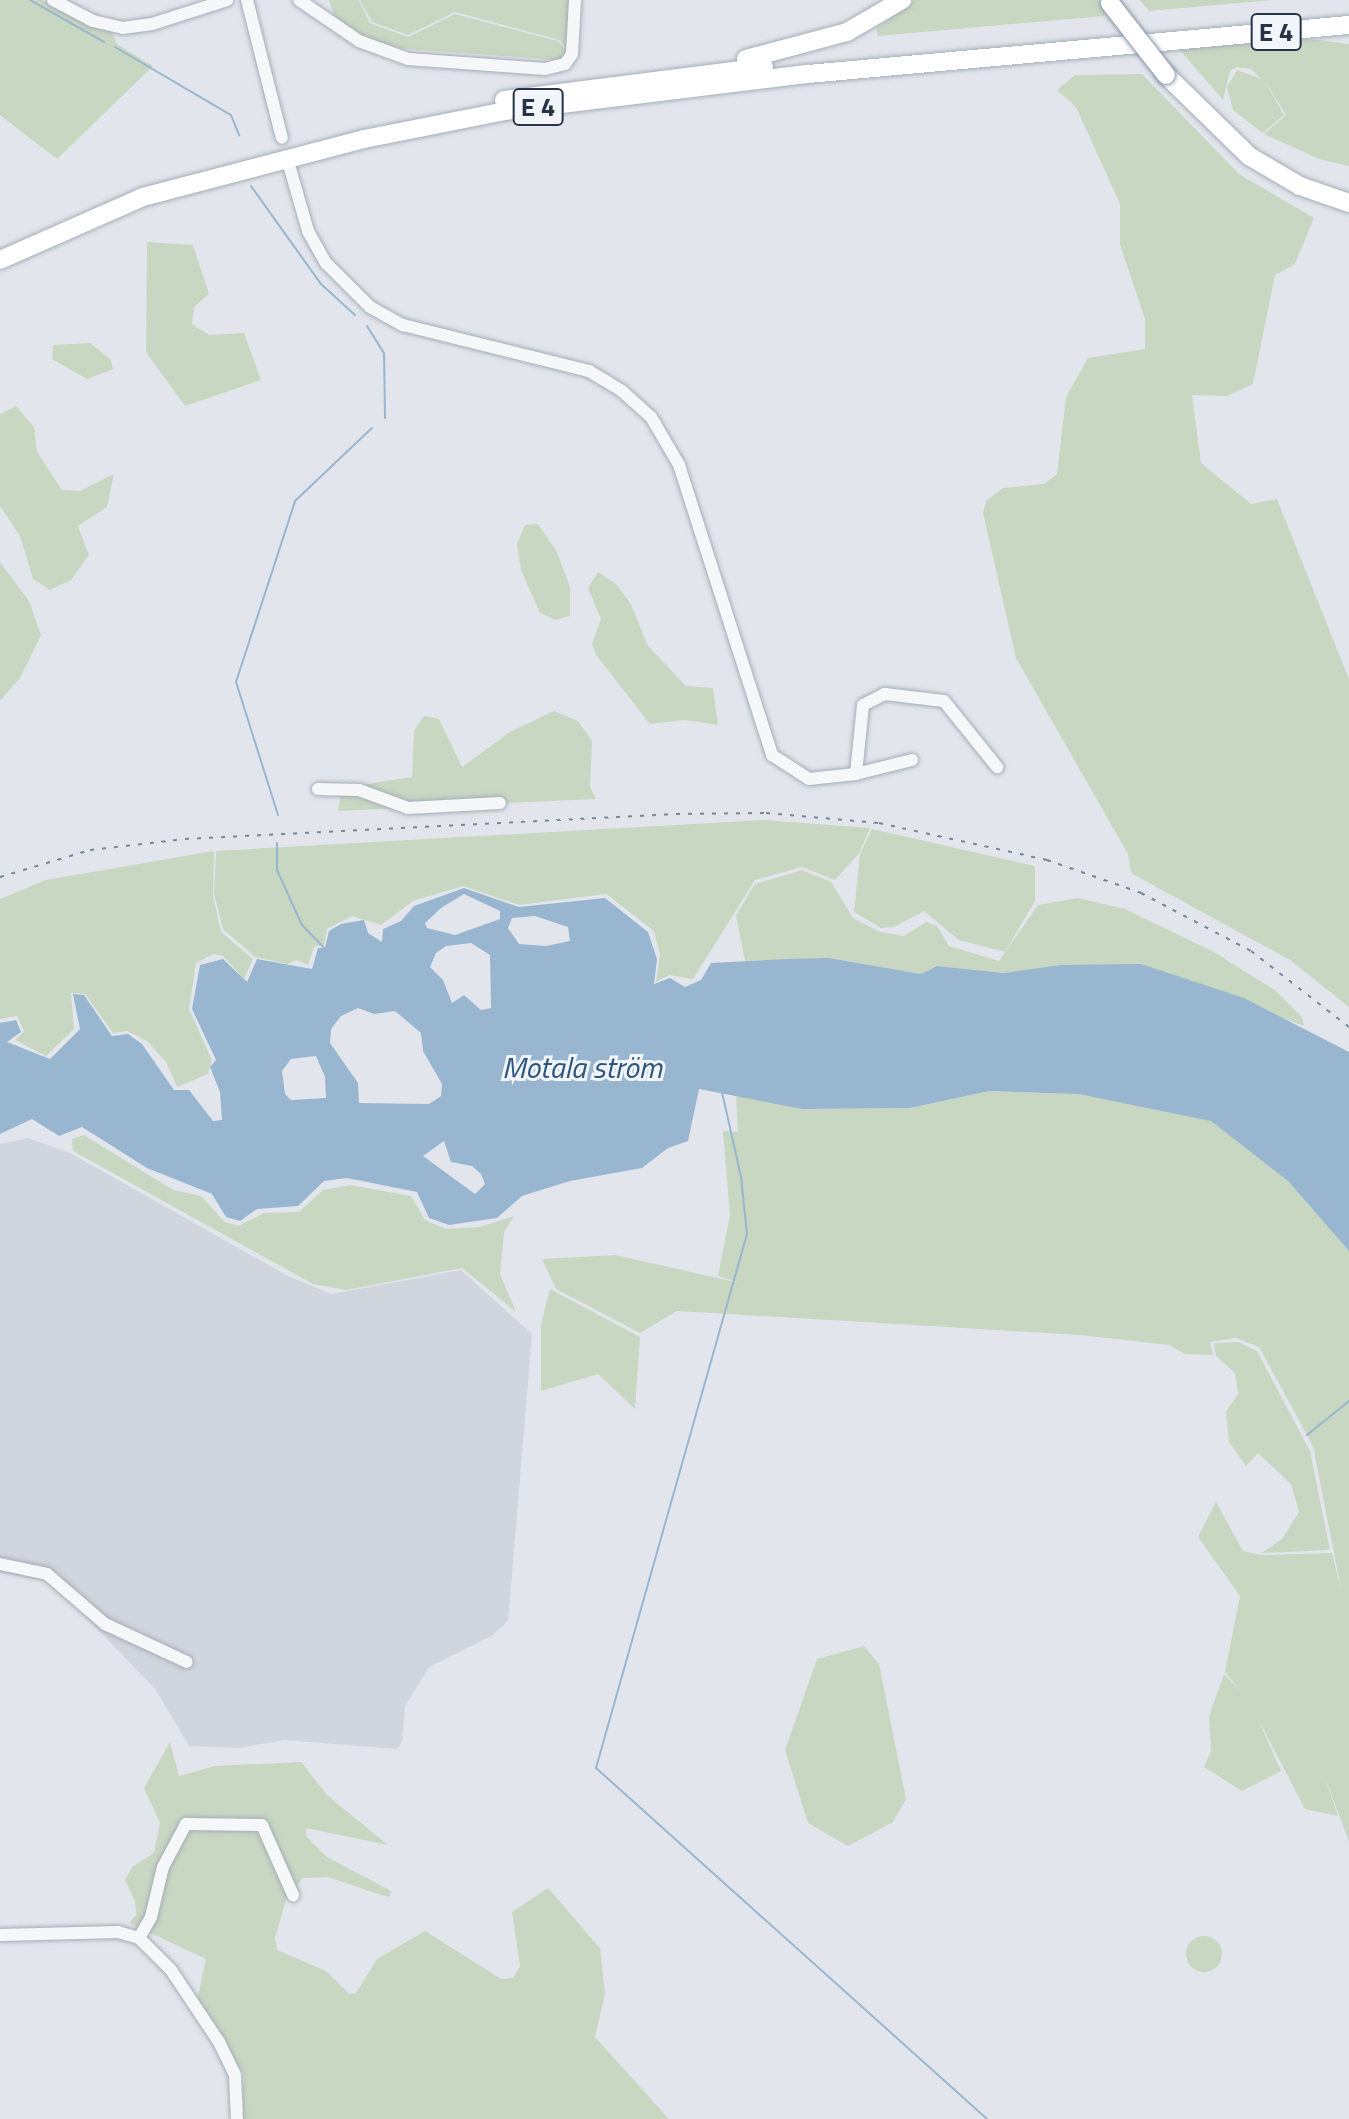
<!DOCTYPE html>
<html>
<head>
<meta charset="utf-8">
<style>
	body { margin:0 }
	#map { position:relative; width:1349px; height:2119px; overflow:hidden; background:#e2e6ec; font-family:"Titillium Web",sans-serif }
	div>[style] { position:absolute }
	.built>* { inset:0; background:#d0d5de }
	.green>* { inset:0; background:#c8d7c2 }
	.round { border-radius:50% }
	.water>* { inset:0; background:#99b6d0 }
	.stream>* { height:2px; margin:-1px; padding:0 1px; transform-origin:1px; border-radius:1px; background:#99b6d0 }
	.roads { filter:drop-shadow(0 0 2px #a6adb7) drop-shadow(0 0 2px #a6adb7) }
	.minor>* { height:12px; margin:-6px; padding:0 6px; transform-origin:6px; border-radius:6px; background:#f5f7f9 }
	.highway>* { height:18px; margin:-9px; padding:0 9px; transform-origin:9px; border-radius:9px; background:#fff }
	.rail>* { height:2px; margin-top:-1px; transform-origin:0; background:repeating-linear-gradient(90deg,#798697 0 4px,transparent 0 12px) }
	.bridges { filter:drop-shadow(0 0 2px #8794a4) drop-shadow(0 0 2px #8794a4) }
	.highway-bridge>* { height:18px; margin:-9px; padding:0 9px; transform-origin:9px; border-radius:9px; background:#fff }
	span { translate:-50% -50%; white-space:nowrap; text-align:center; line-height:1.15; -webkit-text-stroke:6px #f2f5f9; paint-order:stroke }
	.shield-label span { padding:2px 6px; background:#f2f5f9; border:2px solid; border-radius:6px; -webkit-text-stroke-width:0 }
	.shield-label { font-size:26px; color:#283446; font-weight:700 }
	.water-label { font-size:30px; color:#2d557f; font-style:italic }
</style>
</head>
<body>
<div id="map">
	<div class="built">
		<div style="clip-path:polygon(28px 1138px,70px 1153px,288px 1276px,331px 1294px,461px 1270px,532px 1334px,508px 1621px,493px 1635px,429px 1667px,405px 1706px,402px 1742px,397px 1749px,284px 1740px,238px 1748px,189px 1746px,156px 1690px,84px 1615px,45px 1581px,0 1573px,0 1144px)"></div>
	</div>
	<div class="green">
		<div style="clip-path:polygon(0 0,42px 0,111px 31px,117px 44px,153px 66px,57px 159px,0 115px)"></div>
		<div style="clip-path:polygon(329px 0,359px 0,370px 23px,408px 37px,455px 14px,558px 41px,569px 53px,559px 60px,406px 49px,368px 40px,334px 15px)"></div>
		<div style="clip-path:polygon(360px 0,571px 0,569px 51px,559px 40px,455px 12px,408px 35px,372px 22px)"></div>
		<div style="clip-path:polygon(915px 0,1098px 0,1104px 9px,1104px 16px,878px 36px,876px 29px)"></div>
		<div style="clip-path:polygon(1140px 0,1272px 0,1149px 11px)"></div>
		<div style="clip-path:polygon(1310px 39px,1349px 44px,1349px 166px,1319px 159px,1264px 134px,1286px 115px,1264px 80px,1284px 115px,1263px 133px,1233px 110px,1227px 87px,1237px 70px,1262px 79px,1251px 69px,1236px 67px,1230px 71px,1223px 100px,1179px 49px)"></div>
		<div style="clip-path:polygon(1142px 74px,1239px 174px,1314px 218px,1295px 264px,1275px 275px,1253px 384px,1227px 396px,1192px 395px,1201px 463px,1251px 504px,1277px 499px,1349px 679px,1349px 1007px,1290px 960px,1131px 873px,1128px 854px,1016px 658px,983px 513px,986px 501px,1003px 488px,1044px 484px,1057px 474px,1066px 397px,1088px 358px,1145px 349px,1145px 319px,1120px 245px,1120px 204px,1076px 107px,1057px 90px,1075px 75px)"></div>
		<div style="clip-path:polygon(147px 242px,193px 245px,209px 294px,194px 307px,192px 324px,209px 335px,244px 333px,261px 380px,185px 406px,146px 352px)"></div>
		<div style="clip-path:polygon(90px 343px,111px 360px,113px 369px,87px 379px,52px 359px,53px 345px)"></div>
		<div style="clip-path:polygon(16px 406px,34px 427px,37px 452px,62px 490px,80px 491px,114px 474px,107px 507px,78px 526px,89px 555px,71px 580px,50px 590px,33px 579px,20px 536px,0 506px,0 414px)"></div>
		<div style="clip-path:polygon(538px 524px,557px 552px,570px 587px,570px 616px,555px 620px,540px 613px,521px 570px,517px 544px,525px 525px)"></div>
		<div style="clip-path:polygon(0 562px,29px 601px,41px 635px,20px 678px,0 701px)"></div>
		<div style="clip-path:polygon(598px 572px,617px 585px,631px 604px,648px 646px,686px 686px,713px 688px,718px 725px,684px 720px,650px 724px,596px 655px,592px 644px,601px 619px,588px 588px)"></div>
		<div style="clip-path:polygon(554px 711px,578px 721px,592px 741px,590px 787px,596px 799px,338px 811px,342px 788px,412px 777px,414px 731px,424px 716px,439px 719px,462px 767px,510px 732px)"></div>
		<div style="clip-path:polygon(763px 820px,870px 828px,859px 853px,835px 880px,802px 867px,755px 880px,693px 979px,669px 975px,656px 982px,660px 955px,654px 931px,606px 894px,519px 905px,463px 886px,413px 901px,381px 925px,352px 916px,327px 929px,324px 945px,314px 947px,308px 965px,297px 960px,287px 964px,255px 957px,223px 929px,214px 894px,216px 851px)"></div>
		<div style="clip-path:polygon(872px 829px,1035px 866px,1035px 901px,1005px 952px,959px 940px,924px 911px,894px 927px,881px 928px,854px 912px,860px 854px)"></div>
		<div style="clip-path:polygon(214px 851px,213px 895px,221px 932px,253px 959px,244px 979px,223px 956px,213px 954px,196px 963px,189px 1009px,212px 1060px,208px 1074px,177px 1087px,166px 1062px,147px 1041px,127px 1031px,113px 1033px,85px 994px,71px 993px,74px 1029px,46px 1056px,15px 1040px,24px 1031px,17px 1016px,0 1019px,0 899px,46px 880px)"></div>
		<div style="clip-path:polygon(802px 870px,831px 882px,853px 918px,880px 932px,904px 936px,926px 922px,937px 926px,949px 946px,999px 961px,1038px 905px,1078px 898px,1125px 909px,1214px 952px,1276px 991px,1302px 1017px,1304px 1026px,1141px 964px,1004px 973px,937px 966px,921px 974px,829px 958px,745px 961px,736px 915px,755px 884px)"></div>
		<div style="clip-path:polygon(989px 1091px,1078px 1094px,1211px 1120px,1288px 1181px,1349px 1251px,1349px 1842px,1323px 1772px,1338px 1816px,1305px 1809px,1257px 1717px,1281px 1771px,1242px 1791px,1204px 1767px,1211px 1751px,1209px 1716px,1224px 1674px,1240px 1691px,1225px 1672px,1240px 1596px,1198px 1537px,1216px 1502px,1243px 1551px,1260px 1555px,1332px 1553px,1342px 1594px,1313px 1446px,1259px 1347px,1236px 1338px,1210px 1342px,1213px 1355px,1185px 1354px,1169px 1345px,1080px 1335px,677px 1311px,640px 1333px,556px 1289px,542px 1259px,615px 1255px,740px 1283px,718px 1276px,730px 1215px,723px 1131px,738px 1132px,736px 1094px,803px 1109px,910px 1108px)"></div>
		<div style="clip-path:polygon(84px 1135px,173px 1190px,201px 1196px,225px 1222px,238px 1226px,264px 1213px,299px 1212px,323px 1190px,350px 1185px,411px 1196px,425px 1220px,446px 1229px,480px 1227px,514px 1216px,504px 1232px,500px 1274px,516px 1312px,462px 1268px,346px 1290px,313px 1284px,73px 1151px,72px 1139px)"></div>
		<div style="clip-path:polygon(550px 1289px,640px 1337px,635px 1409px,598px 1374px,541px 1391px,541px 1324px)"></div>
		<div style="clip-path:polygon(1238px 1342px,1257px 1351px,1310px 1451px,1330px 1550px,1262px 1553px,1282px 1539px,1299px 1512px,1291px 1484px,1258px 1453px,1246px 1466px,1229px 1442px,1226px 1412px,1238px 1394px,1235px 1373px,1216px 1356px,1214px 1343px)"></div>
		<div style="clip-path:polygon(864px 1646px,879px 1664px,906px 1799px,893px 1822px,848px 1846px,808px 1823px,785px 1750px,817px 1659px)"></div>
		<div style="clip-path:polygon(170px 1742px,179px 1776px,215px 1766px,301px 1762px,327px 1795px,388px 1845px,306px 1828px,306px 1836px,327px 1857px,391px 1891px,389px 1897px,381px 1895px,328px 1877px,303px 1878px,286px 1900px,275px 1938px,277px 1950px,326px 1971px,349px 1994px,356px 1993px,377px 1959px,425px 1931px,501px 1979px,513px 1978px,520px 1966px,512px 1912px,548px 1888px,600px 1948px,605px 1994px,595px 2037px,669px 2119px,243px 2119px,244px 2074px,197px 2000px,206px 1959px,129px 1923px,136px 1915px,135px 1901px,125px 1880px,132px 1867px,154px 1853px,160px 1823px,144px 1788px)"></div>
		<div class="round" style="left:1186px;top:1936px;width:36px;height:36px"></div>
	</div>
	<div class="water">
		<div style="clip-path:polygon(evenodd,464px 888px,519px 907px,605px 898px,648px 932px,657px 959px,654px 984px,670px 978px,685px 987px,701px 980px,711px 963px,787px 959px,829px 958px,921px 974px,937px 966px,1004px 973px,1061px 965px,1141px 964px,1244px 998px,1349px 1052px,1349px 1251px,1288px 1181px,1211px 1121px,1078px 1094px,989px 1091px,910px 1108px,802px 1109px,699px 1089px,688px 1141px,668px 1148px,642px 1168px,570px 1181px,522px 1196px,497px 1218px,449px 1225px,429px 1218px,417px 1192px,347px 1178px,324px 1181px,298px 1206px,257px 1209px,240px 1221px,226px 1217px,212px 1194px,147px 1168px,82px 1127px,59px 1136px,32px 1119px,0 1134px,0 1023px,16px 1020px,21px 1032px,7px 1042px,50px 1059px,80px 1029px,73px 994px,84px 995px,112px 1036px,128px 1034px,142px 1044px,174px 1090px,189px 1090px,213px 1121px,222px 1120px,220px 1092px,210px 1067px,216px 1060px,192px 1009px,200px 965px,223px 959px,247px 982px,257px 959px,312px 969px,318px 948px,325px 948px,329px 931px,341px 924px,364px 920px,368px 933px,382px 942px,383px 929px,401px 921px,414px 906px,464px 888px,464px 894px,500px 911px,500px 919px,455px 935px,427px 928px,425px 923px,441px 908px,464px 894px,464px 888px,535px 916px,568px 927px,570px 941px,546px 946px,519px 944px,508px 928px,512px 918px,535px 916px,464px 888px,471px 943px,490px 955px,491px 1008px,481px 1010px,464px 995px,452px 1003px,443px 980px,430px 967px,436px 953px,446px 946px,471px 943px,464px 888px,358px 1008px,374px 1014px,395px 1011px,421px 1033px,423px 1051px,442px 1084px,441px 1096px,429px 1104px,359px 1103px,358px 1083px,330px 1043px,331px 1029px,341px 1016px,358px 1008px,464px 888px,316px 1056px,325px 1077px,326px 1098px,291px 1100px,285px 1094px,282px 1071px,291px 1059px,316px 1056px,464px 888px,444px 1141px,451px 1162px,472px 1166px,481px 1174px,485px 1184px,475px 1194px,423px 1156px,444px 1141px)"></div>
	</div>
	<div class="stream">
		<div style="left:30px;top:0;width:85px;rotate:29.6deg"></div>
		<div style="left:115px;top:47px;width:134px;rotate:30.4deg"></div>
		<div style="left:231px;top:115px;width:22px;rotate:68deg"></div>
		<div style="left:251px;top:186px;width:120px;rotate:54.5deg"></div>
		<div style="left:321px;top:284px;width:46px;rotate:42.4deg"></div>
		<div style="left:367px;top:326px;width:32px;rotate:58deg"></div>
		<div style="left:384px;top:353px;width:65px;rotate:89.1deg"></div>
		<div style="left:278px;top:815px;width:139px;rotate:-107.5deg"></div>
		<div style="left:236px;top:682px;width:190px;rotate:-71.9deg"></div>
		<div style="left:295px;top:501px;width:106px;rotate:-43.5deg"></div>
		<div style="left:277px;top:843px;width:27px;rotate:90deg"></div>
		<div style="left:277px;top:870px;width:60px;rotate:65.6deg"></div>
		<div style="left:302px;top:925px;width:32px;rotate:46deg"></div>
		<div style="left:722px;top:1092px;width:87px;rotate:77.4deg"></div>
		<div style="left:741px;top:1177px;width:57px;rotate:84deg"></div>
		<div style="left:747px;top:1234px;width:555px;rotate:105.79deg"></div>
		<div style="left:596px;top:1768px;width:525px;rotate:41.91deg"></div>
		<div style="left:1307px;top:1435px;width:54px;rotate:-39deg"></div>
	</div>
	<div class="roads">
		<div class="minor">
			<div style="left:53px;top:0;width:45px;rotate:27.7deg"></div>
			<div style="left:93px;top:21px;width:31px;rotate:13deg"></div>
			<div style="left:123px;top:28px;width:29px;rotate:-8deg"></div>
			<div style="left:152px;top:24px;width:79px;rotate:-17.7deg"></div>
			<div style="left:247px;top:0;width:142px;rotate:75.8deg"></div>
			<div style="left:299px;top:0;width:73px;rotate:34.3deg"></div>
			<div style="left:359px;top:41px;width:52px;rotate:20.2deg"></div>
			<div style="left:408px;top:59px;width:137px;rotate:4.2deg"></div>
			<div style="left:545px;top:69px;width:21px;rotate:-14deg"></div>
			<div style="left:565px;top:64px;width:12px;rotate:-55deg"></div>
			<div style="left:572px;top:54px;width:54px;rotate:-86.8deg"></div>
			<div style="left:289px;top:165px;width:69px;rotate:73.9deg"></div>
			<div style="left:308px;top:231px;width:37px;rotate:61deg"></div>
			<div style="left:326px;top:263px;width:62px;rotate:45deg"></div>
			<div style="left:370px;top:307px;width:38px;rotate:29deg"></div>
			<div style="left:403px;top:325px;width:192px;rotate:13.9deg"></div>
			<div style="left:589px;top:371px;width:39px;rotate:31deg"></div>
			<div style="left:622px;top:391px;width:39px;rotate:42deg"></div>
			<div style="left:651px;top:417px;width:56px;rotate:59.7deg"></div>
			<div style="left:679px;top:465px;width:305px;rotate:72.2deg"></div>
			<div style="left:772px;top:755px;width:44px;rotate:33deg"></div>
			<div style="left:809px;top:779px;width:47px;rotate:-6.1deg"></div>
			<div style="left:912px;top:760px;width:58px;rotate:166deg"></div>
			<div style="left:856px;top:774px;width:69px;rotate:-84.2deg"></div>
			<div style="left:863px;top:705px;width:25px;rotate:-27deg"></div>
			<div style="left:885px;top:694px;width:59px;rotate:6.8deg"></div>
			<div style="left:944px;top:701px;width:85px;rotate:51.2deg"></div>
			<div style="left:318px;top:789px;width:41px;rotate:1.4deg"></div>
			<div style="left:359px;top:790px;width:52px;rotate:20.2deg"></div>
			<div style="left:408px;top:808px;width:92px;rotate:-3.1deg"></div>
			<div style="left:0;top:1564px;width:48px;rotate:12deg"></div>
			<div style="left:47px;top:1574px;width:77px;rotate:40.8deg"></div>
			<div style="left:105px;top:1624px;width:90px;rotate:24.9deg"></div>
			<div style="left:0;top:1935px;width:118px;rotate:-1.5deg"></div>
			<div style="left:118px;top:1932px;width:22px;rotate:16deg"></div>
			<div style="left:139px;top:1938px;width:45px;rotate:45deg"></div>
			<div style="left:171px;top:1970px;width:87px;rotate:56.3deg"></div>
			<div style="left:219px;top:2042px;width:37px;rotate:64deg"></div>
			<div style="left:235px;top:2075px;width:44px;rotate:87.4deg"></div>
			<div style="left:139px;top:1938px;width:24px;rotate:-60deg"></div>
			<div style="left:151px;top:1917px;width:51px;rotate:-76.5deg"></div>
			<div style="left:163px;top:1867px;width:49px;rotate:-61.9deg"></div>
			<div style="left:186px;top:1824px;width:76px;rotate:0.8deg"></div>
			<div style="left:262px;top:1825px;width:77px;rotate:66.1deg"></div>
		</div>
		<div class="highway">
			<div style="left:746px;top:59px;width:105px;rotate:-15deg"></div>
			<div style="left:847px;top:32px;width:64px;rotate:-30.2deg"></div>
			<div style="left:1166px;top:75px;width:116px;rotate:44.3deg"></div>
			<div style="left:1249px;top:156px;width:59px;rotate:30.5deg"></div>
			<div style="left:1300px;top:186px;width:52px;rotate:19.1deg"></div>
			<div style="left:504px;top:100px;width:262px;rotate:-7.2deg"></div>
			<div style="left:0;top:260px;width:156px;rotate:-23.8deg"></div>
			<div style="left:143px;top:197px;width:228px;rotate:-14.7deg"></div>
			<div style="left:364px;top:139px;width:144px;rotate:-11.2deg"></div>
			<div style="left:505px;top:111px;width:305px;rotate:-7deg"></div>
			<div style="left:808px;top:74px;width:543px;rotate:-5.18deg"></div>
		</div>
	</div>
	<div class="rail">
		<div style="left:0;top:877px;width:94px;rotate:-16.7deg"></div>
		<div style="left:90px;top:850px;width:96px;rotate:-6.6deg"></div>
		<div style="left:185px;top:839px;width:492px;rotate:-2.9deg"></div>
		<div style="left:676px;top:814px;width:90px;rotate:-0.6deg"></div>
		<div style="left:766px;top:813px;width:113px;rotate:5.1deg"></div>
		<div style="left:879px;top:823px;width:172px;rotate:12.4deg"></div>
		<div style="left:1047px;top:860px;width:100px;rotate:19.3deg"></div>
		<div style="left:1141px;top:893px;width:124px;rotate:27.8deg"></div>
		<div style="left:1251px;top:951px;width:124px;rotate:37.8deg"></div>
	</div>
	<div class="bridges">
		<div class="highway-bridge">
			<div style="left:1110px;top:3px;width:91px;rotate:52.1deg"></div>
		</div>
	</div>
	<div class="shield-label">
		<span style="left:1276px;top:32px">E 4</span>
		<span style="left:538px;top:107px">E 4</span>
	</div>
	<div class="water-label">
		<span style="left:582px;top:1067px">Motala ström</span>
	</div>
</div>
</body>
</html>
